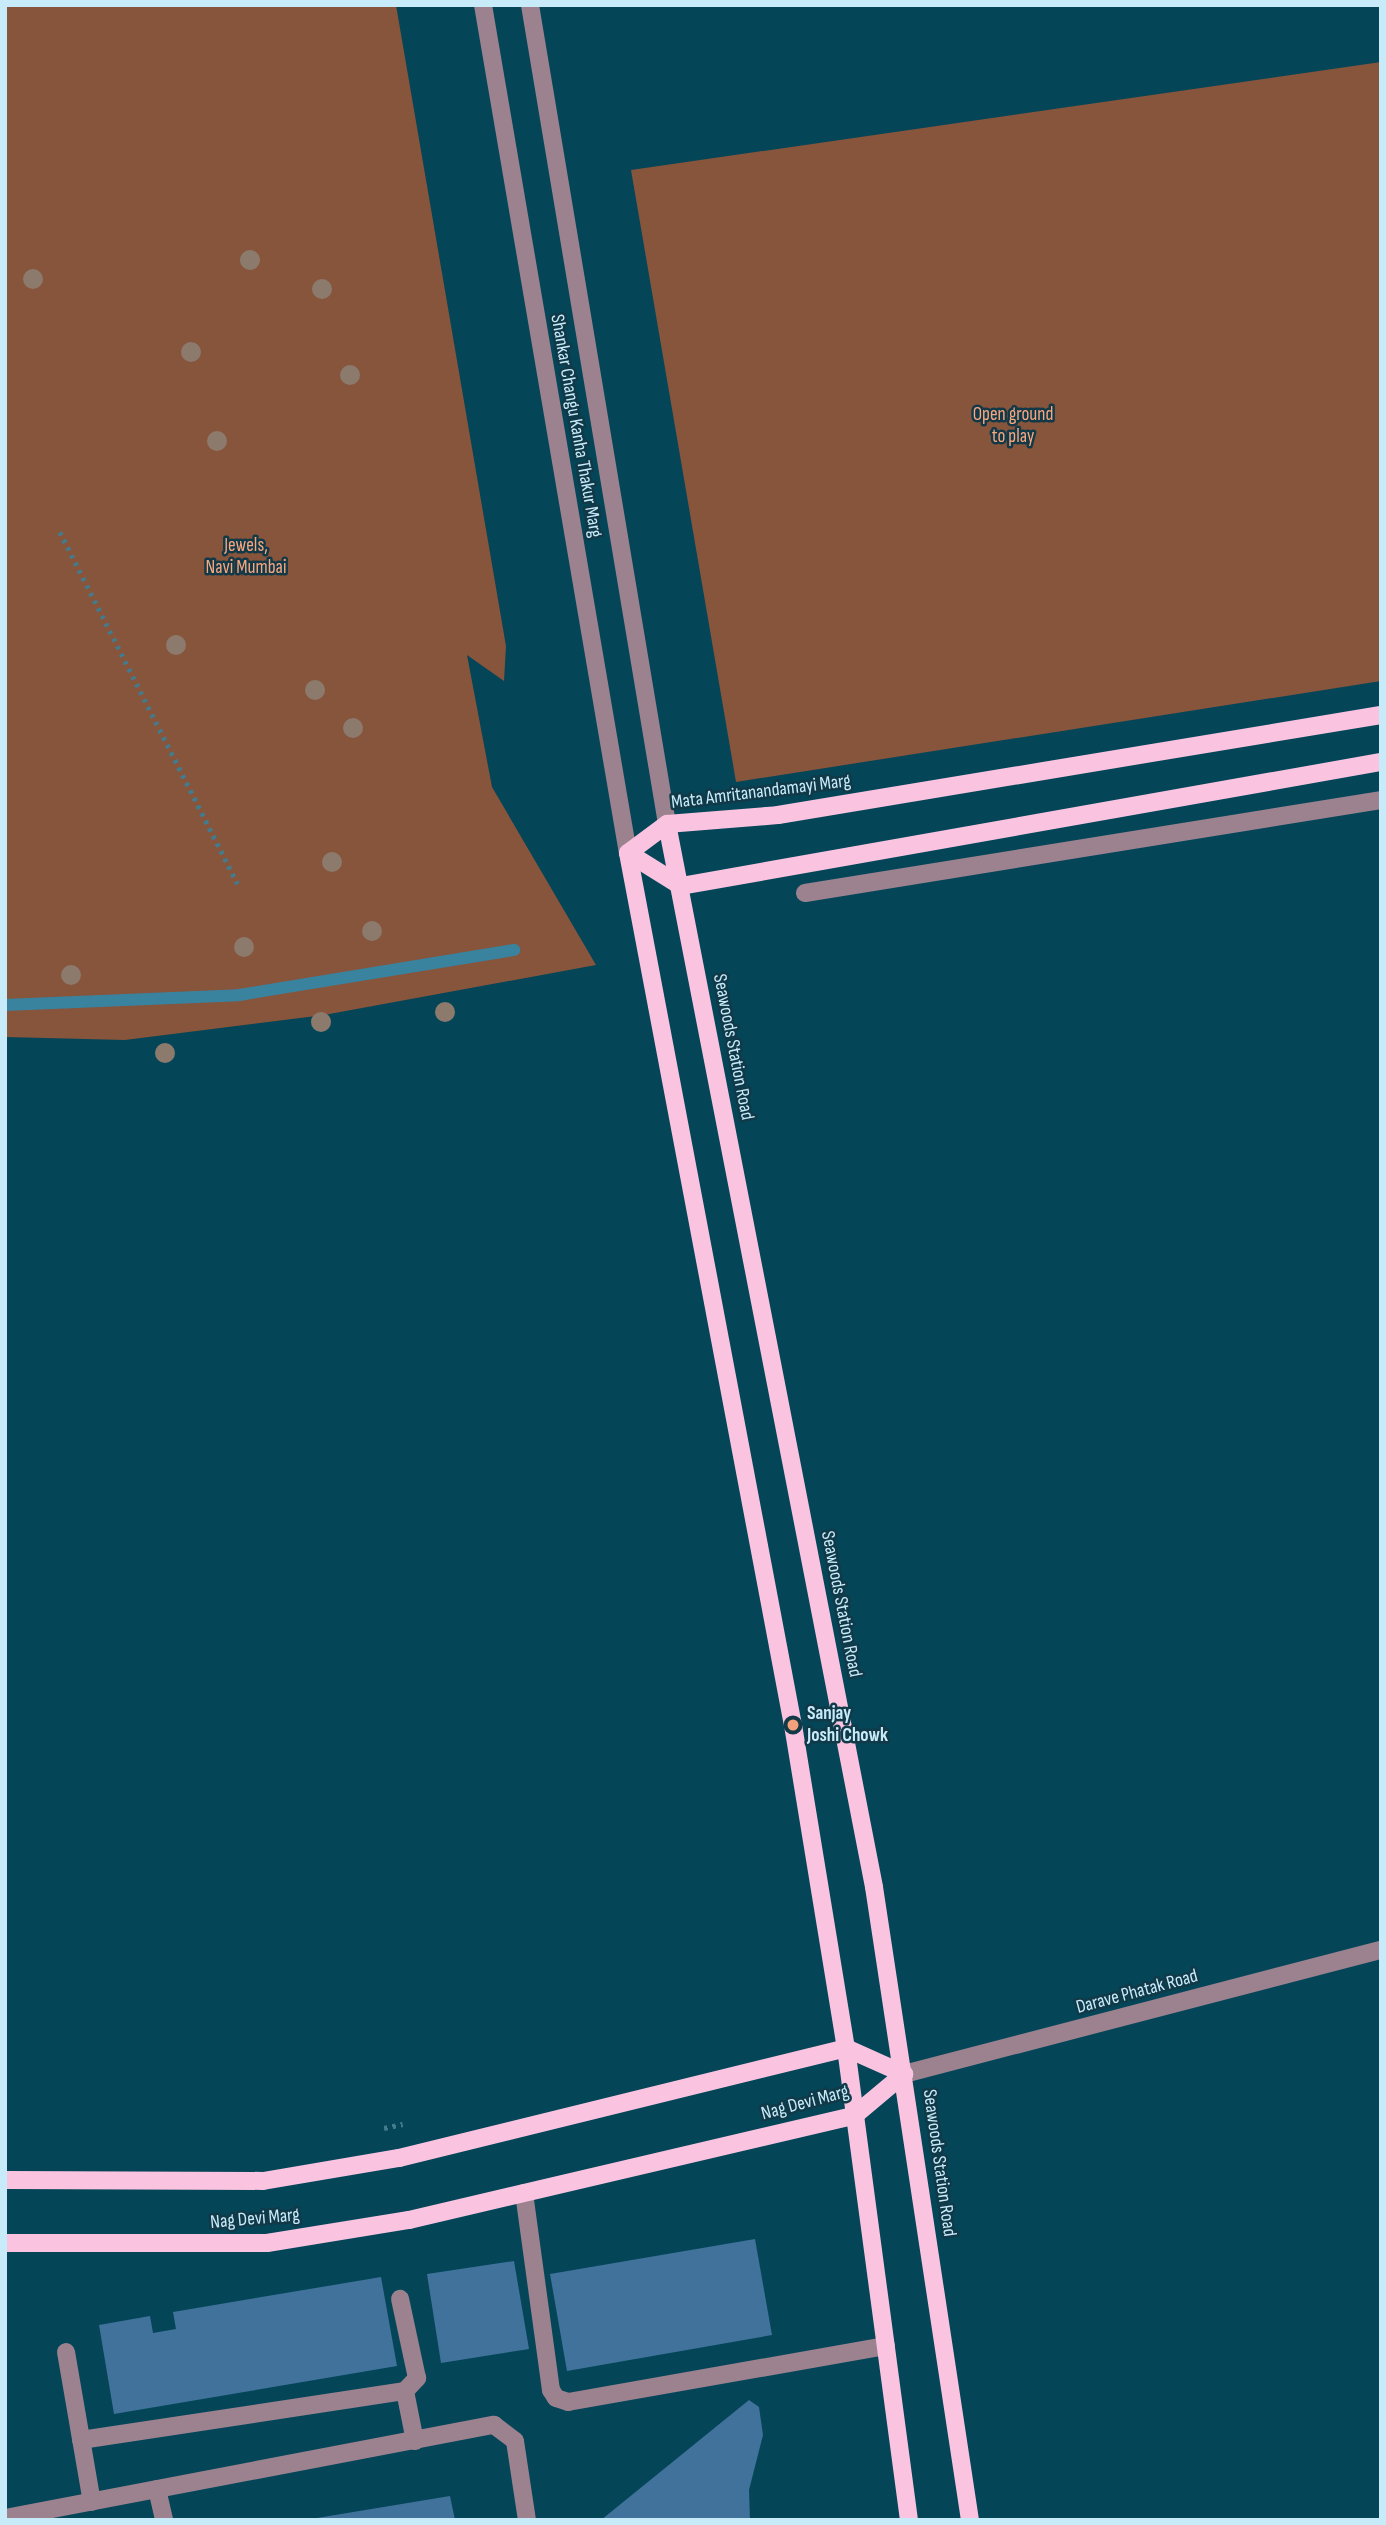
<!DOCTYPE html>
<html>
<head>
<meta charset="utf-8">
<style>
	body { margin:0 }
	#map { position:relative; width:1386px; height:2525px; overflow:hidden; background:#044558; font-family:"Sofia Sans Condensed",sans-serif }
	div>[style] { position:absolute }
	.green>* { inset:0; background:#87543c }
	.stream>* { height:12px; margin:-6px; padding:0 6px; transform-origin:6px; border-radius:6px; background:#39839f }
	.building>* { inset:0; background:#41729b }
	.path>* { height:4.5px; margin-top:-2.25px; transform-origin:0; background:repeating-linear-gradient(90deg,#437a8c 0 3.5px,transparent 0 8.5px) }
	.minor>* { height:18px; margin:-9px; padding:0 9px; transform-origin:9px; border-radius:9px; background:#9c828f }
	.major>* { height:18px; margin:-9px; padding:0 9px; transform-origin:9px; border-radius:9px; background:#fac4e0 }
	.trees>* { width:20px; height:20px; margin:-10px; border-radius:50%; background:#8c7b6d }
	.dots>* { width:19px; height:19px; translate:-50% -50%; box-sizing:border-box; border:4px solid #113947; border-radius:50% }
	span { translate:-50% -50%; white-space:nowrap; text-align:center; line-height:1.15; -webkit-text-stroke:5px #113947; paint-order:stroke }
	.park-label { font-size:19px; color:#fca77f }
	.street-label { font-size:19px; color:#c8ebfa }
	.poi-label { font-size:19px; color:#c8ebfa; font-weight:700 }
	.left { translate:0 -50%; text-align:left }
	.frame { position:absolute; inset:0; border:7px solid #c8ebfa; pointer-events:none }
</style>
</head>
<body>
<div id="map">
	<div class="green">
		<div style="clip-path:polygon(5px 5px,396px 5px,506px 646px,504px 681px,467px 655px,492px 787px,596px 965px,324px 1015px,125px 1040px,5px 1037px)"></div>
		<div style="clip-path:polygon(1381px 62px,1381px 681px,736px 782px,631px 170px)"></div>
	</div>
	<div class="stream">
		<div style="left:5px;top:1005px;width:234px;rotate:-2.4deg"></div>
		<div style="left:239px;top:995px;width:279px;rotate:-9.3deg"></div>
	</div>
	<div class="building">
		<div style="clip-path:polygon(755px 2239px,772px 2335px,567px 2371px,550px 2274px)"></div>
		<div style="clip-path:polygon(514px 2261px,529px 2349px,441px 2363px,427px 2274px)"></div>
		<div style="clip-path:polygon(381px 2277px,397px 2366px,114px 2414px,99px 2325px,150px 2316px,153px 2333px,176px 2329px,173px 2312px)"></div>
		<div style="clip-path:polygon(749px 2400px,759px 2407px,763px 2435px,749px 2490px,750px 2520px,601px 2520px)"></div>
		<div style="clip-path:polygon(450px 2496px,455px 2520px,317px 2520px,317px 2518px)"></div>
	</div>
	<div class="path">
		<div style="left:60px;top:532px;width:394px;rotate:63.2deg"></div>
		<div style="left:384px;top:2128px;width:19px;rotate:-12deg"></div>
	</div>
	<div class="minor">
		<div style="left:483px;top:5px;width:860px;rotate:80.3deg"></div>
		<div style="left:530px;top:5px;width:830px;rotate:80.5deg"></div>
		<div style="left:805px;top:893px;width:583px;rotate:-9.17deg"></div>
		<div style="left:904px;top:2074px;width:493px;rotate:-14.6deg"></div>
		<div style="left:524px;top:2193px;width:199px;rotate:82.2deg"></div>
		<div style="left:551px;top:2390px;width:9px;rotate:58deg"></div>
		<div style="left:556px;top:2398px;width:13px;rotate:18deg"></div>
		<div style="left:568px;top:2402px;width:323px;rotate:-10deg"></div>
		<div style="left:66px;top:2352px;width:152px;rotate:80.2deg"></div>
		<div style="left:405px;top:2391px;width:51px;rotate:78.7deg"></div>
		<div style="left:81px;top:2440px;width:328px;rotate:-8.6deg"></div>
		<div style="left:405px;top:2391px;width:18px;rotate:-47deg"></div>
		<div style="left:417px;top:2378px;width:81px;rotate:-102.1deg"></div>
		<div style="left:157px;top:2489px;width:32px;rotate:77deg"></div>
		<div style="left:5px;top:2518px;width:498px;rotate:-10.8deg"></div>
		<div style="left:494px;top:2425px;width:26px;rotate:37deg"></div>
		<div style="left:515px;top:2441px;width:80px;rotate:81.4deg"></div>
	</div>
	<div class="major">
		<div style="left:667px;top:824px;width:1083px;rotate:78.98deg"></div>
		<div style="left:874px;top:1887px;width:640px;rotate:81.38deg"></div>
		<div style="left:628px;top:853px;width:887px;rotate:79.29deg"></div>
		<div style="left:793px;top:1725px;width:327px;rotate:80.7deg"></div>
		<div style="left:846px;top:2048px;width:476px;rotate:82.4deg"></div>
		<div style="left:628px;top:853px;width:62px;rotate:31.9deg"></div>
		<div style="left:681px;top:886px;width:711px;rotate:-10.05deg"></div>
		<div style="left:628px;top:853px;width:49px;rotate:-36.6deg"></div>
		<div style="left:667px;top:824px;width:111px;rotate:-4.6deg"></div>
		<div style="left:778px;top:815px;width:611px;rotate:-9.42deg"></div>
		<div style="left:5px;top:2180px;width:258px;rotate:0.2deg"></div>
		<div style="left:263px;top:2181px;width:138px;rotate:-9.6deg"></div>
		<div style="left:399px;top:2158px;width:460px;rotate:-13.8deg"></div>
		<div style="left:846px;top:2048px;width:64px;rotate:24.1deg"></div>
		<div style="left:5px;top:2243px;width:262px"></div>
		<div style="left:267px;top:2243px;width:144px;rotate:-9.2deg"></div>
		<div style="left:409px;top:2220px;width:458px;rotate:-13.2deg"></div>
		<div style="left:855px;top:2115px;width:64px;rotate:-39.9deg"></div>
	</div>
	<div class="trees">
		<div style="left:250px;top:260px"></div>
		<div style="left:33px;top:279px"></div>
		<div style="left:322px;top:289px"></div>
		<div style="left:191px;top:352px"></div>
		<div style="left:350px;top:375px"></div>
		<div style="left:217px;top:441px"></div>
		<div style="left:176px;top:645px"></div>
		<div style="left:315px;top:690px"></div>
		<div style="left:353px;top:728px"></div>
		<div style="left:332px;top:862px"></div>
		<div style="left:372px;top:931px"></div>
		<div style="left:244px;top:947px"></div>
		<div style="left:71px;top:975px"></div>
		<div style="left:445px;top:1012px"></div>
		<div style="left:321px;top:1022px"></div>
		<div style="left:165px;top:1053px"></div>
	</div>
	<div class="dots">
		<div style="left:793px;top:1725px;background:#f1a17c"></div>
	</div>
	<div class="park-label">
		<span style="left:1013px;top:426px">Open ground<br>to play</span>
		<span style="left:246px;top:557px">Jewels,<br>Navi Mumbai</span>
	</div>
	<div class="street-label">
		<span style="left:576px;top:426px;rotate:80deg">Shankar Changu Kanha Thakur Marg</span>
		<span style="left:761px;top:792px;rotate:-7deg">Mata Amritanandamayi Marg</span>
		<span style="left:733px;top:1047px;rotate:79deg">Seawoods Station Road</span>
		<span style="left:841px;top:1604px;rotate:79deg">Seawoods Station Road</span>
		<span style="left:1137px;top:1992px;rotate:-15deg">Darave Phatak Road</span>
		<span style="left:805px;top:2103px;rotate:-15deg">Nag Devi Marg</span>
		<span style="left:939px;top:2163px;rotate:82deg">Seawoods Station Road</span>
		<span style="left:255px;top:2219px;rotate:-5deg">Nag Devi Marg</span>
	</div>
	<div class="poi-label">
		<span class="left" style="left:807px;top:1725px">Sanjay<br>Joshi Chowk</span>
	</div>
	<div class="frame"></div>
</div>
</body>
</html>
